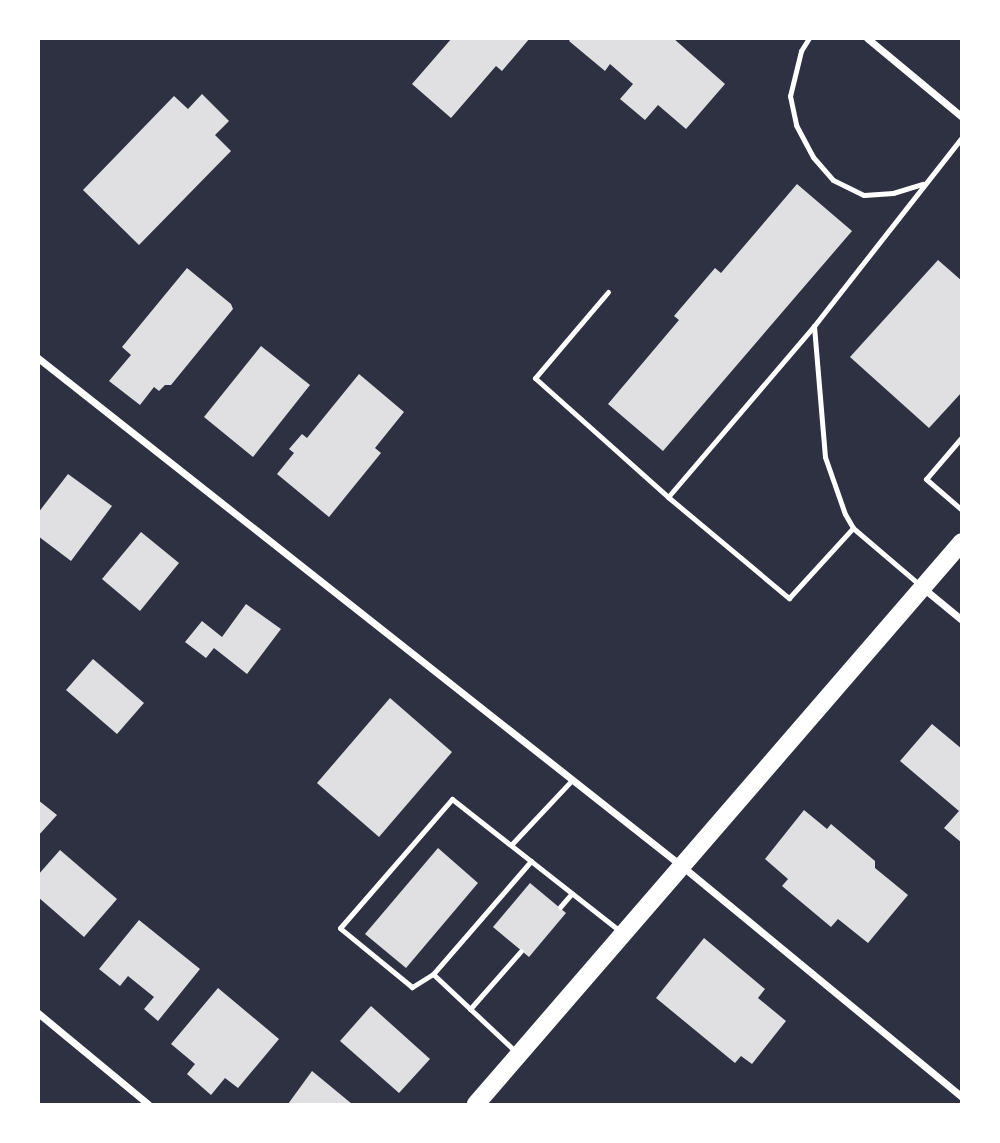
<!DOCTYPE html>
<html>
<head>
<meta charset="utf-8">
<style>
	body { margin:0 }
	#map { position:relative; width:1000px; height:1143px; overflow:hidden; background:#2d3142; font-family:"Archivo Narrow",sans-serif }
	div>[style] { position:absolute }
	.building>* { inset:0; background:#e0e0e3 }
	.service>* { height:5px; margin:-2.5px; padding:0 2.5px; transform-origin:2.5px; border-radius:2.5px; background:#fff }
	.minor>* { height:7px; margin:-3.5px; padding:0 3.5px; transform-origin:3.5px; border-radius:3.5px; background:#fff }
	.primary>* { height:18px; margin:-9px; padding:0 9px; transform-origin:9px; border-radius:9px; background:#fff }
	span { translate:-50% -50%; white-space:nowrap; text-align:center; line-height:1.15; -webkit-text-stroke:5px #fff; paint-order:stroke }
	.frame { position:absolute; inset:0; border:40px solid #fff; pointer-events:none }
</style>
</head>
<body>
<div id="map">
	<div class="building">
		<div style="clip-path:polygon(452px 38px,530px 38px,502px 71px,496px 66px,451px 118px,412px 84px)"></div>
		<div style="clip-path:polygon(571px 38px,673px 38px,725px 84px,686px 129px,658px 105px,645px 120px,620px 99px,633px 84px,610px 64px,605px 71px,569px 41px)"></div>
		<div style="clip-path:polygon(202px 94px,229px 121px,215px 135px,231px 151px,139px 245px,83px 190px,174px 96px,188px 109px)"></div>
		<div style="clip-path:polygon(797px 184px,852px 231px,663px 451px,608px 404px,679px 320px,674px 316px,715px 268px,721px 273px)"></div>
		<div style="clip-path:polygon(938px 260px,962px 281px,962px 392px,929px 428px,850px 357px)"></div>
		<div style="clip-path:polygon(187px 268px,231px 304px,233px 309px,171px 385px,165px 385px,159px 391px,154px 387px,140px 405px,109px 381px,131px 355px,122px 347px)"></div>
		<div style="clip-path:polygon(261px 346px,310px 385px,253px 457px,204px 417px)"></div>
		<div style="clip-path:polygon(359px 374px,404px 412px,375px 448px,381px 453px,329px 517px,277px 474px,294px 453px,289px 449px,302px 434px,307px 438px)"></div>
		<div style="clip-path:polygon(68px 474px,112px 506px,71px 561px,38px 536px,38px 513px)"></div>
		<div style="clip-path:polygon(141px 532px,179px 563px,140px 611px,102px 579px)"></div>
		<div style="clip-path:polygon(246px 604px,281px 629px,247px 674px,214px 648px,206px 658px,185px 642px,202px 621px,222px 637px)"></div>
		<div style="clip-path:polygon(93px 659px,144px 703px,117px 734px,66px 690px)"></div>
		<div style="clip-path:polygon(390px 698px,452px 752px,379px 837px,317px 783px)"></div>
		<div style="clip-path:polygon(932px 724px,962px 749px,962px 843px,944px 828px,959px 811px,900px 761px)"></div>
		<div style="clip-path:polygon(38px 800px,57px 815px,38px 836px)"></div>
		<div style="clip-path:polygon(804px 810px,827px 829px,831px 824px,875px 861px,875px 868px,908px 895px,868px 943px,838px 919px,831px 927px,782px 886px,788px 879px,765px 859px)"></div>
		<div style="clip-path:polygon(438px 848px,478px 883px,406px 968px,365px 934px)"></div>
		<div style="clip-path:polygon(60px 850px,117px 899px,84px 937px,38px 897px,38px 875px)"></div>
		<div style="clip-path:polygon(530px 883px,566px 913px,529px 957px,493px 927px)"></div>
		<div style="clip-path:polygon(139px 920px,200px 969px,158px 1021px,144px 1009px,154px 997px,128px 976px,120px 986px,99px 969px)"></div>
		<div style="clip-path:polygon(704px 938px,765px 989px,758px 998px,786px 1021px,752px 1064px,741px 1056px,735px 1063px,656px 998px)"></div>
		<div style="clip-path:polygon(218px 988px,279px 1039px,238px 1088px,225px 1078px,211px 1095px,187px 1074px,195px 1064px,171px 1044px)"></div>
		<div style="clip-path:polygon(371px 1006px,430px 1059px,399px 1093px,340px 1041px)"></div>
		<div style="clip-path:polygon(312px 1071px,352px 1104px,288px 1104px)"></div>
	</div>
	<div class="service">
		<div style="left:809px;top:38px;width:15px;rotate:122deg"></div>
		<div style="left:801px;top:51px;width:46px;rotate:103.7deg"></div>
		<div style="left:790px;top:96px;width:30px;rotate:78deg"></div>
		<div style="left:796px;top:125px;width:36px;rotate:62deg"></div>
		<div style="left:813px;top:157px;width:30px;rotate:49deg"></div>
		<div style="left:833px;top:180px;width:34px;rotate:26deg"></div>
		<div style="left:864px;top:195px;width:29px;rotate:-4deg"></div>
		<div style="left:893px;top:193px;width:31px;rotate:-17deg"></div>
		<div style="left:608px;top:292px;width:113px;rotate:130.3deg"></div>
		<div style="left:535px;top:378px;width:178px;rotate:41.8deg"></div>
		<div style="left:668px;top:497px;width:225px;rotate:-49.5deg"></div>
		<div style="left:814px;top:326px;width:240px;rotate:-51.9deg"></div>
		<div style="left:814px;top:326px;width:131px;rotate:85.2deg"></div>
		<div style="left:825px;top:457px;width:60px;rotate:70.7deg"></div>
		<div style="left:845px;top:514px;width:16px;rotate:60deg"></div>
		<div style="left:853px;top:528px;width:88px;rotate:40.4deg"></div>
		<div style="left:962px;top:437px;width:55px;rotate:130.6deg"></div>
		<div style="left:926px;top:479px;width:48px;rotate:40.7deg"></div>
		<div style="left:668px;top:497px;width:158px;rotate:39.9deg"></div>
		<div style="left:789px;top:598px;width:95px;rotate:-47.6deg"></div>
		<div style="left:511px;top:845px;width:89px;rotate:-46.8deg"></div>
		<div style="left:531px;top:861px;width:150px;rotate:130.9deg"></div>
		<div style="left:433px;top:974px;width:25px;rotate:148deg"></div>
		<div style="left:412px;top:987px;width:93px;rotate:-140.7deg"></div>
		<div style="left:340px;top:928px;width:171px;rotate:-49deg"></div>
		<div style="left:452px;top:799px;width:214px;rotate:38.2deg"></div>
		<div style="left:560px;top:907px;width:18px;rotate:-49deg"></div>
		<div style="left:433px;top:974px;width:115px;rotate:43.2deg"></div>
		<div style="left:470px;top:1009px;width:77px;rotate:-48.7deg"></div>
	</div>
	<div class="minor">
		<div style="left:867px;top:38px;width:124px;rotate:39.7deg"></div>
		<div style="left:38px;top:358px;width:822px;rotate:38.28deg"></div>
		<div style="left:683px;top:867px;width:362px;rotate:39.5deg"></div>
		<div style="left:923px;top:588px;width:50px;rotate:39.4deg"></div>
		<div style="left:38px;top:1013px;width:143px;rotate:39.6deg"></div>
	</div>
	<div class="primary">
		<div style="left:476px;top:1104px;width:743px;rotate:-49.15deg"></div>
	</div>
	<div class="frame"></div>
</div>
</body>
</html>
